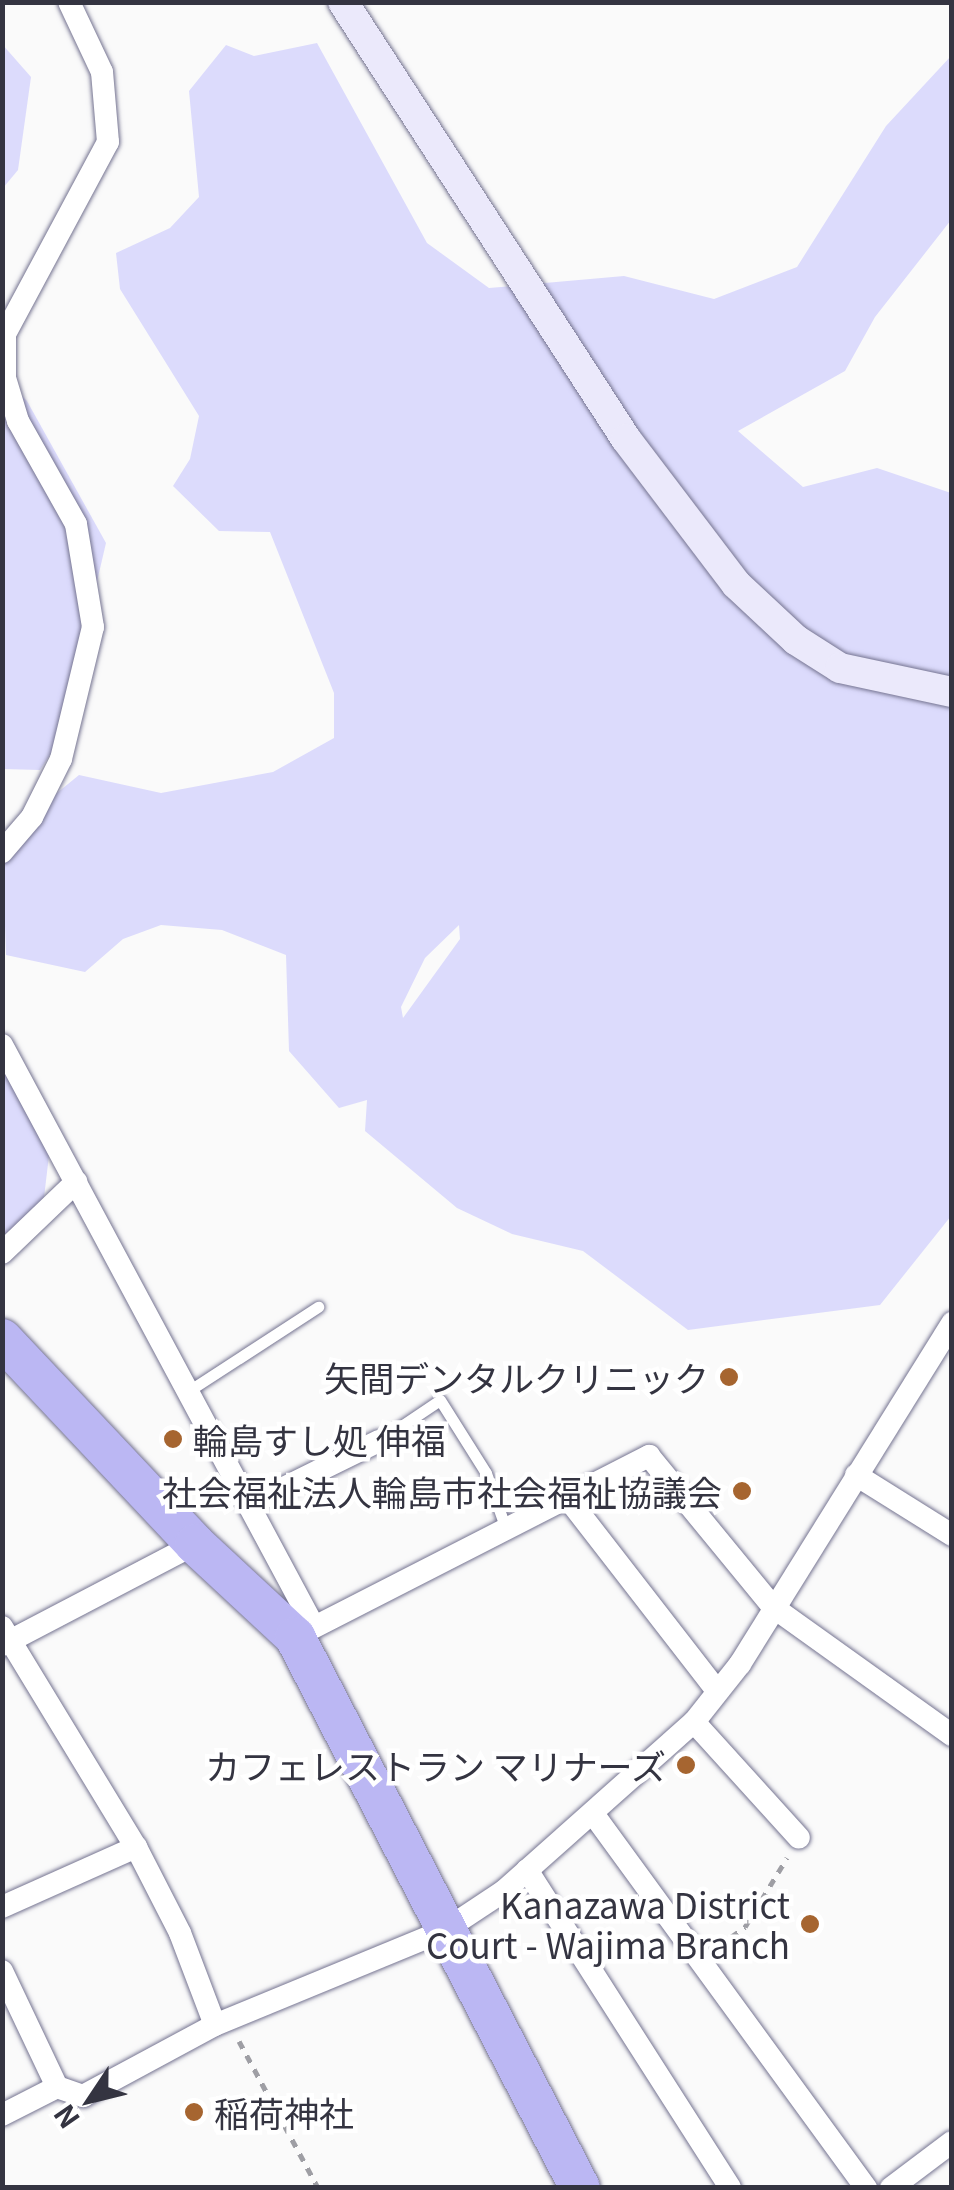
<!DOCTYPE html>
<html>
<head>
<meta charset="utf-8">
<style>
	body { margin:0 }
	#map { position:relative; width:954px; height:2190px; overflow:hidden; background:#fafafa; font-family:Georgia,"Noto Sans JP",serif }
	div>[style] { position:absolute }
	.green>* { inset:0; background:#dcdbfc }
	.path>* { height:5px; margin-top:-2.5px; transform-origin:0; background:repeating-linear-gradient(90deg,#9e9ea4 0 8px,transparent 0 16px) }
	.roads { filter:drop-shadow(0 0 2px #757491) drop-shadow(0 0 2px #757491) }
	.lane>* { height:11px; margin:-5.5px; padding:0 5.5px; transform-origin:5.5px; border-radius:5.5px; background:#fff }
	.street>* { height:22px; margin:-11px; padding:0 11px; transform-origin:11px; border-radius:11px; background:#fff }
	.secondary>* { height:30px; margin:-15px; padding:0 15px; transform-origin:15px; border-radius:15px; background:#ebe9fb }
	.highway>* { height:40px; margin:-20px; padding:0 20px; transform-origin:20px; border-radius:20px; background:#bbb7f3 }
	.dots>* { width:28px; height:28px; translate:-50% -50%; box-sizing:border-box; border:5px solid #fff; border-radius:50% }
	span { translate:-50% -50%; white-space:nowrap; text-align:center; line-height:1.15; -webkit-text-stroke:9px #fff; paint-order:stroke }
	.poi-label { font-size:35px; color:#343441 }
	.right { translate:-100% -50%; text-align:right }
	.left { translate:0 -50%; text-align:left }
	.frame { position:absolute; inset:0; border:5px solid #343441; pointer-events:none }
	.north { position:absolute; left:40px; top:2050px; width:100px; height:100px; -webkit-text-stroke:8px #fff; paint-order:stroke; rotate:235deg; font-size:28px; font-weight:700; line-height:40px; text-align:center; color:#343441 }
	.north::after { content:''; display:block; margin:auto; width:35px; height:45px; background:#343441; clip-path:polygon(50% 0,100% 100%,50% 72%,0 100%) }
</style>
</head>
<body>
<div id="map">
	<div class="green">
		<div style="clip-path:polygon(evenodd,317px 43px,427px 243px,489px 288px,624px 276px,714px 299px,797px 267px,886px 126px,951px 56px,951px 220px,875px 317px,845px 371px,738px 431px,803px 487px,877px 468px,951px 493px,951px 1216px,880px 1305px,688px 1330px,583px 1251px,512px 1234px,457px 1208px,365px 1131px,367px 1100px,339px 1108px,289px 1051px,286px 955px,222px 930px,161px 925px,123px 939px,85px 972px,6px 955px,2px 838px,79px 775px,161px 793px,273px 772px,334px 738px,334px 693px,270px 532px,219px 531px,173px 486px,190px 459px,199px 416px,120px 289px,116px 253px,170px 228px,199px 197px,189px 91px,226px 45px,254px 56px,317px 43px,459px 925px,460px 939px,403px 1018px,401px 1007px,425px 958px,459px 925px)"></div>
		<div style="clip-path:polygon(2px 44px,31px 77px,18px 170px,3px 188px)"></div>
		<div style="clip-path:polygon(3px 377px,27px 401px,106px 543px,60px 739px,40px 770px,3px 769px)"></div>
		<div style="clip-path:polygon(17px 1065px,50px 1147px,43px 1206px,3px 1240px,3px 1072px)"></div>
	</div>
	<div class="path">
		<div style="left:718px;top:1946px;width:33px;rotate:-35deg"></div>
		<div style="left:745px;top:1927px;width:81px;rotate:-58.7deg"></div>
		<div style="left:239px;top:2041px;width:167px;rotate:61.7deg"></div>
	</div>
	<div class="roads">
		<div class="lane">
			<div style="left:190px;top:1390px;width:153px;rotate:-33deg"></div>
			<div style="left:379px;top:1441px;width:73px;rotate:-33.9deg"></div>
			<div style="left:440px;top:1400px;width:86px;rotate:57.8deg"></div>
			<div style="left:486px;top:1473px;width:59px;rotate:70.3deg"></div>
		</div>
		<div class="street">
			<div style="left:2px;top:852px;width:46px;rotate:-49.4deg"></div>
			<div style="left:32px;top:817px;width:65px;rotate:-63.4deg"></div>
			<div style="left:61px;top:759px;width:136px;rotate:-76.4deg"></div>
			<div style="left:93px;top:627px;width:104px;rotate:-99.4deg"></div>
			<div style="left:76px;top:524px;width:118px;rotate:-119.4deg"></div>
			<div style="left:18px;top:421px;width:45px;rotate:-106.8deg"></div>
			<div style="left:5px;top:378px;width:44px;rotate:-90deg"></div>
			<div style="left:5px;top:334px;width:218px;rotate:-61.8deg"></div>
			<div style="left:108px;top:142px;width:70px;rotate:-94.9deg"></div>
			<div style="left:102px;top:72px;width:77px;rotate:-115.2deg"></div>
			<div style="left:2px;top:1045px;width:658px;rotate:61.8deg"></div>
			<div style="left:2px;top:1253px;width:103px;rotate:-43.8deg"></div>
			<div style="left:856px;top:1475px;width:113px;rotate:32deg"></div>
			<div style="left:566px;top:1496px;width:247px;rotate:52.2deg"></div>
			<div style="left:249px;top:1505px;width:145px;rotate:-26.2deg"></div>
			<div style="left:2px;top:1627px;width:258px;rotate:58.7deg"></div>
			<div style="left:136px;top:1847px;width:97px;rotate:62.9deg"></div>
			<div style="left:180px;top:1933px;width:98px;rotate:69.2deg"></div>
			<div style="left:295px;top:1637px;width:398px;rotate:-27.1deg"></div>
			<div style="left:649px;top:1456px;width:195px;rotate:50.6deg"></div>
			<div style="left:773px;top:1607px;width:220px;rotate:35.6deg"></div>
			<div style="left:2px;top:1645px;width:218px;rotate:-27.6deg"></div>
			<div style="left:694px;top:1722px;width:156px;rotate:47.8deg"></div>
			<div style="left:594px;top:1815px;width:462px;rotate:53.9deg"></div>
			<div style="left:527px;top:1870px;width:377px;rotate:57.4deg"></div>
			<div style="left:2px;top:1907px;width:147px;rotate:-24.1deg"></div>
			<div style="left:2px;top:1971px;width:128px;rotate:64.6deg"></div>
			<div style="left:2px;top:2115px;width:62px;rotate:-27deg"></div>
			<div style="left:57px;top:2087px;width:28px;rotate:19deg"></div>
			<div style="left:83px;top:2096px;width:150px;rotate:-28.3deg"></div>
			<div style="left:215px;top:2025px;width:249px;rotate:-22.4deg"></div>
			<div style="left:445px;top:1930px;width:71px;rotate:-33.5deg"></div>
			<div style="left:504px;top:1891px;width:254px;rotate:-41.7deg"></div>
			<div style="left:694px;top:1722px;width:74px;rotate:-51.6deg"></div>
			<div style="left:740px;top:1664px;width:402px;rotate:-58.1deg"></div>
			<div style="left:891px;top:2188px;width:76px;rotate:-37deg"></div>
		</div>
		<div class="secondary">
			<div style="left:343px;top:2px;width:521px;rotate:57.07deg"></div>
			<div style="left:626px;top:439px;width:182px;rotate:52.8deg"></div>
			<div style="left:736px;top:584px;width:82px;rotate:43deg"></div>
			<div style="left:796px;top:640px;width:52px;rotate:32.5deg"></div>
			<div style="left:840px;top:668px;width:115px;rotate:12.1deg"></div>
		</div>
		<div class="highway">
			<div style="left:2px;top:1339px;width:282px;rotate:46.7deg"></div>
			<div style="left:195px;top:1544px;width:137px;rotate:42.9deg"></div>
			<div style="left:295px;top:1637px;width:620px;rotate:62.65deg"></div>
		</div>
	</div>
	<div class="dots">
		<div style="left:729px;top:1377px;background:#a66530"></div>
		<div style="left:173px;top:1439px;background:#a66530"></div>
		<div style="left:742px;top:1491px;background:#a66530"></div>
		<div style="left:686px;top:1765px;background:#a66530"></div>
		<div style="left:810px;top:1924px;background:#a66530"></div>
		<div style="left:194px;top:2112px;background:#a66530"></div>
	</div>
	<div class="poi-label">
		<span class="right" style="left:709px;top:1377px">矢間デンタルクリニック</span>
		<span class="left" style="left:193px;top:1439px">輪島すし処 伸福</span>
		<span class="right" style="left:722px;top:1491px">社会福祉法人輪島市社会福祉協議会</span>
		<span class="right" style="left:666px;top:1765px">カフェレストラン マリナーズ</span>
		<span class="right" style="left:790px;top:1924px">Kanazawa District<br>Court - Wajima Branch</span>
		<span class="left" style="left:214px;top:2112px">稲荷神社</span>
	</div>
	<div class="frame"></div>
	<div class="north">N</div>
</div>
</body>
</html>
